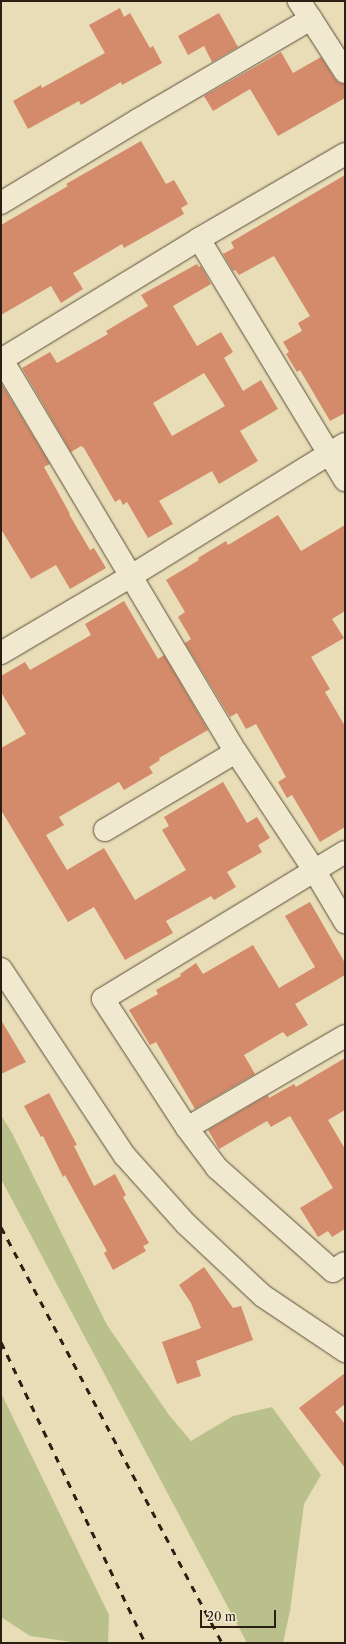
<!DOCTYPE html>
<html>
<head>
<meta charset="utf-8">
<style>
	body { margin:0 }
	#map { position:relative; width:346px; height:1644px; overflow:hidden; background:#e8ddb6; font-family:"Libre Caslon Text",serif }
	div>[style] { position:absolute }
	.green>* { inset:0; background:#bac08b }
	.building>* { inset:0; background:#d38b6b }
	.roads { filter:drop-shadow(0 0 1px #5a4e3b) drop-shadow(0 0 1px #5a4e3b) }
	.minor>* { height:22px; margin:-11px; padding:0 11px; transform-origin:11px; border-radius:11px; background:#f0e9d0 }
	.rail>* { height:3px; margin-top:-1.5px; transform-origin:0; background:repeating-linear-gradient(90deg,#2a1f12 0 7px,transparent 0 14px) }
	span { translate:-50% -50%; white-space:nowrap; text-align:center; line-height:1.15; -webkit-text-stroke:3px #f0e9d0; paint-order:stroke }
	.frame { position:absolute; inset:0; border:2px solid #2a1f12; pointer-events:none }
	.scale { position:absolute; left:200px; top:1610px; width:76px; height:18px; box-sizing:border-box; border:2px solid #2a1f12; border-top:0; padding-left:5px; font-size:12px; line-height:14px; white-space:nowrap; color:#2a1f12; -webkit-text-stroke:3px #f0e9d0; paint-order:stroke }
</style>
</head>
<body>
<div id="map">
	<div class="green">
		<div style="clip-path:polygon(1px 1115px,12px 1133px,107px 1325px,169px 1415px,191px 1441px,233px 1416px,272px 1407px,321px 1475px,304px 1504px,290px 1611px,283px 1643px,247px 1643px,1px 1179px)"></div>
		<div style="clip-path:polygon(1px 1393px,109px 1615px,108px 1643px,79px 1643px,30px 1636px,1px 1617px)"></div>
	</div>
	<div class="building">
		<div style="clip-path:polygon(120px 8px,124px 17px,130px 13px,150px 48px,153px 46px,162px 63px,122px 85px,121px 82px,81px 105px,79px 101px,28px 129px,13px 101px,41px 85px,42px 88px,105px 53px,89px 25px)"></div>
		<div style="clip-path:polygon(219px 13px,238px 47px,212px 62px,204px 46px,188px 55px,178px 36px)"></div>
		<div style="clip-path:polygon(281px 52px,293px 73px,321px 57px,335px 79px,339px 83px,345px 84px,345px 98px,278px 136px,250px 89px,213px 111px,204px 96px)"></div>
		<div style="clip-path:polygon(141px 141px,166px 184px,174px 180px,188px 204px,181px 208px,184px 214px,124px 248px,122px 244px,73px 273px,83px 289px,61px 303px,51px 286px,1px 315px,1px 225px,68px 186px,66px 184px)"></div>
		<div style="clip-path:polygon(345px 175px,345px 413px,330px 421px,300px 370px,297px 372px,286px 354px,289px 352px,283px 342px,302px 331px,298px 323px,310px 316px,274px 256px,239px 275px,235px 270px,233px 271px,223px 254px,234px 248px,231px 242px)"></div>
		<div style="clip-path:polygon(evenodd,197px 264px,199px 267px,201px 266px,211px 284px,173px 306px,197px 346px,221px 332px,233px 352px,224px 358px,243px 391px,261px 380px,278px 409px,240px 431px,258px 461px,219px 484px,212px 471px,159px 501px,173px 524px,148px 538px,127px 502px,123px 505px,120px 499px,115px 502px,84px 448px,81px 446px,71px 452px,22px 368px,50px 352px,57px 363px,108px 334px,106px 331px,148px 306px,141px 295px,197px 264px,204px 373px,225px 406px,172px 436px,153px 403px,204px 373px)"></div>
		<div style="clip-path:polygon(1px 383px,50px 464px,44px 467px,70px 514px,69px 514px,90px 550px,94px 548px,106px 568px,70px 589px,56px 565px,31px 579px,1px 529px)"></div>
		<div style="clip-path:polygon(278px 515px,301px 551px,345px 525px,345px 611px,332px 619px,344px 638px,311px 657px,330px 689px,325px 692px,345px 726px,345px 827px,320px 842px,292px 795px,287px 798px,278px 782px,286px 777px,256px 724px,246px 729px,237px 713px,230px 717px,185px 643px,191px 639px,178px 617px,185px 612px,166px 580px,199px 560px,198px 558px,226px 541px,228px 545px)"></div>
		<div style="clip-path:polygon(124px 601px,158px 659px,164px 655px,208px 730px,159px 758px,160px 760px,149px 767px,153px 773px,124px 790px,119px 782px,59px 817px,64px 825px,46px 835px,67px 870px,104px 848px,135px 900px,186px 870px,162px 830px,169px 826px,164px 817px,223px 782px,247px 823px,257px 817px,270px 838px,258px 845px,262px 852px,227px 872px,236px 887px,214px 900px,211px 896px,166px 921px,173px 933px,125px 960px,94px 907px,68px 922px,1px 810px,1px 748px,26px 734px,1px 692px,1px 676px,25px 662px,30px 670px,91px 635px,85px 624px)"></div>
		<div style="clip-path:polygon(310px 902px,345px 963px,345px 975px,295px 1004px,308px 1025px,287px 1037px,283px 1032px,244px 1055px,255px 1074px,195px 1109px,156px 1042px,150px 1045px,129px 1010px,158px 994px,156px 990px,181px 976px,180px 974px,196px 963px,203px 974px,253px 945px,279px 988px,315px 967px,285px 916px)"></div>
		<div style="clip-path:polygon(1px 1020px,26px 1062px,1px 1074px)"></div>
		<div style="clip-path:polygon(345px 1058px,345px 1110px,328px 1120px,345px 1149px,345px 1229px,332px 1237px,328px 1231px,318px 1237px,300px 1208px,333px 1188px,290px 1116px,271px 1127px,267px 1121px,219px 1149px,208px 1130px,268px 1095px,269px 1098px,294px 1084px,296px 1087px)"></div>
		<div style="clip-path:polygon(49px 1093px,77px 1145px,74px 1146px,94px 1186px,115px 1174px,126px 1195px,123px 1197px,149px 1243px,143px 1246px,146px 1251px,113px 1270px,104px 1253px,107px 1251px,65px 1175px,63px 1177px,43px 1136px,41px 1137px,24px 1106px)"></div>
		<div style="clip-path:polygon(204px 1267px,233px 1308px,241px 1306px,253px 1340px,196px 1361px,201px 1376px,177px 1384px,162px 1342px,201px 1328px,191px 1303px,179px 1285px)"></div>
		<div style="clip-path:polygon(345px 1373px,345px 1404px,335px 1412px,345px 1424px,345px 1468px,299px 1408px)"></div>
	</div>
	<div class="roads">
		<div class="minor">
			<div style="left:311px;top:19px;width:63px;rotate:57.3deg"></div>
			<div style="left:1px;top:203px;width:160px;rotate:-31.2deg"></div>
			<div style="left:138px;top:120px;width:200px;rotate:-30.3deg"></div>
			<div style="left:311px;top:19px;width:22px;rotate:-124deg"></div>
			<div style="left:199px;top:239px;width:282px;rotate:58.8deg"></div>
			<div style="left:1px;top:360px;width:232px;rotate:-31.4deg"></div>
			<div style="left:199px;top:239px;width:169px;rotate:-30.2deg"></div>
			<div style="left:2px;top:360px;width:457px;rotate:59.2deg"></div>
			<div style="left:236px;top:752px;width:141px;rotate:56.5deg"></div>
			<div style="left:314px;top:870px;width:61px;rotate:59.2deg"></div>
			<div style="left:1px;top:653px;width:151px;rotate:-30.6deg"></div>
			<div style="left:131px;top:576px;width:251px;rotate:-31.7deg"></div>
			<div style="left:105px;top:830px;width:152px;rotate:-30.8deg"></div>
			<div style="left:345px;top:852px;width:283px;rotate:148.7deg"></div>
			<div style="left:103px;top:999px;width:154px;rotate:56.9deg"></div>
			<div style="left:187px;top:1128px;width:50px;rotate:53.1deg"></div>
			<div style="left:217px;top:1168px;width:155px;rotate:41.6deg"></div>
			<div style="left:333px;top:1271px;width:14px;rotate:-34deg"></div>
			<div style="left:1px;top:969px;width:224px;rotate:56.5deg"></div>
			<div style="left:125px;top:1156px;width:91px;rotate:48.1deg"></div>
			<div style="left:186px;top:1224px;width:105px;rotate:43.1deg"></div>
			<div style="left:263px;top:1296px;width:99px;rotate:33.9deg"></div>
			<div style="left:187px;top:1128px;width:183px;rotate:-30.2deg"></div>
		</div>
	</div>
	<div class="rail">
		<div style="left:1px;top:1227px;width:471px;rotate:62deg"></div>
		<div style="left:1px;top:1342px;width:334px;rotate:64.4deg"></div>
	</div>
	<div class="frame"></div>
	<div class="scale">20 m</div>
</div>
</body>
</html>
